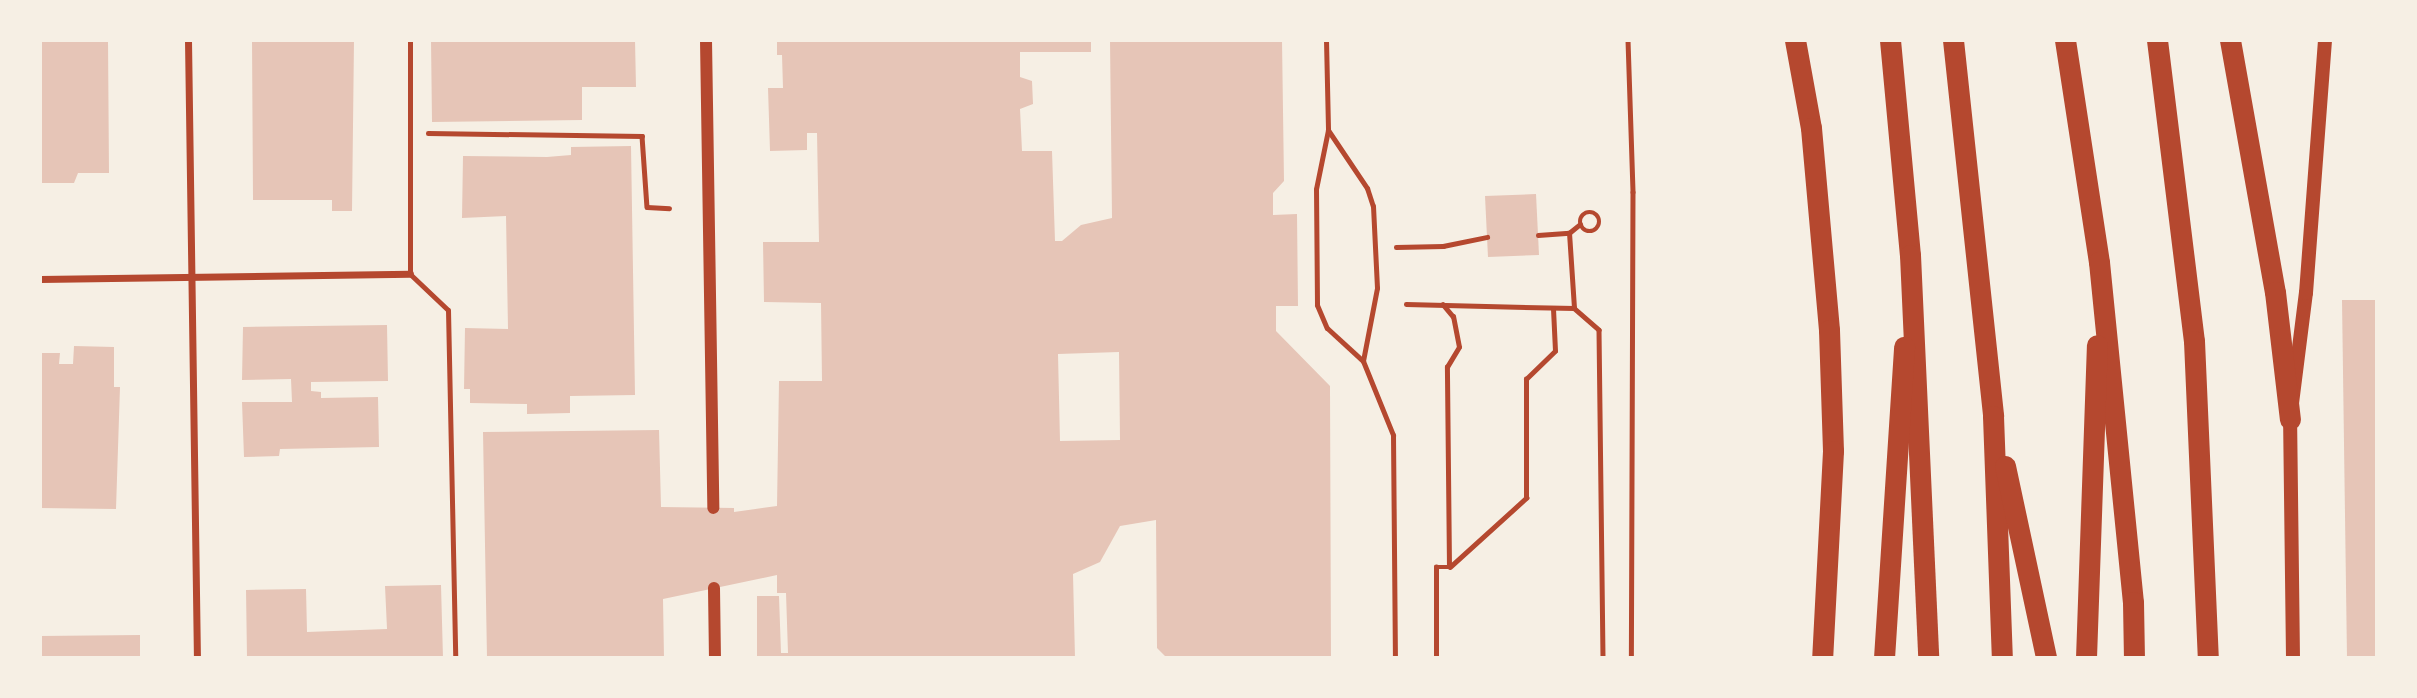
<!DOCTYPE html>
<html>
<head>
<meta charset="utf-8">
<style>
	body { margin:0 }
	#map { position:relative; width:2417px; height:698px; overflow:hidden; background:#f6efe4; font-family:"Alegreya Sans",sans-serif }
	div>[style] { position:absolute }
	.building>* { inset:0; background:#e6c5b7 }
	.path>* { height:4.5px; margin:-2.25px; padding:0 2.25px; transform-origin:2.25px; border-radius:2.25px; background:#b5482f }
	.path>.ring { margin:-2.25px; padding:0; box-sizing:content-box; background:none; border:4.5px solid #b5482f; border-radius:50% }
	.service>* { height:5px; margin:-2.5px; padding:0 2.5px; transform-origin:2.5px; border-radius:2.5px; background:#b5482f }
	.minor>* { height:7px; margin:-3.5px; padding:0 3.5px; transform-origin:3.5px; border-radius:3.5px; background:#b5482f }
	.tertiary>* { height:12px; margin:-6px; padding:0 6px; transform-origin:6px; border-radius:6px; background:#b5482f }
	.secondary>* { height:14px; margin:-7px; padding:0 7px; transform-origin:7px; border-radius:7px; background:#b5482f }
	.motorway>* { height:21px; margin:-10.5px; padding:0 10.5px; transform-origin:10.5px; border-radius:10.5px; background:#b5482f }
	span { translate:-50% -50%; white-space:nowrap; text-align:center; line-height:1.15; -webkit-text-stroke:7px #f6efe4; paint-order:stroke }
	.frame { position:absolute; inset:0; border:42px solid #f6efe4; pointer-events:none }
</style>
</head>
<body>
<div id="map">
	<div class="building">
		<div style="clip-path:polygon(40px 40px,108px 40px,109px 173px,78px 173px,74px 183px,40px 183px)"></div>
		<div style="clip-path:polygon(252px 40px,354px 40px,352px 211px,332px 211px,332px 200px,253px 200px)"></div>
		<div style="clip-path:polygon(431px 40px,635px 40px,636px 87px,582px 87px,582px 120px,432px 122px)"></div>
		<div style="clip-path:polygon(evenodd,777px 40px,1091px 40px,1091px 52px,1020px 52px,1020px 77px,1032px 81px,1033px 104px,1020px 109px,1022px 151px,1052px 151px,1055px 241px,1062px 241px,1081px 225px,1112px 218px,1110px 40px,1282px 40px,1284px 181px,1273px 193px,1273px 215px,1297px 214px,1298px 306px,1276px 306px,1276px 331px,1330px 386px,1331px 658px,1167px 658px,1157px 648px,1156px 520px,1120px 526px,1100px 562px,1073px 574px,1075px 658px,757px 658px,757px 596px,779px 596px,781px 653px,788px 653px,786px 593px,777px 593px,777px 575px,663px 599px,664px 658px,487px 658px,483px 432px,659px 430px,661px 507px,734px 508px,734px 512px,777px 506px,779px 381px,822px 381px,821px 303px,764px 302px,763px 242px,819px 242px,817px 133px,807px 133px,807px 150px,770px 151px,768px 88px,783px 88px,782px 55px,777px 55px,777px 40px,1119px 352px,1120px 440px,1060px 441px,1058px 354px,1119px 352px)"></div>
		<div style="clip-path:polygon(631px 146px,635px 395px,570px 396px,570px 413px,527px 414px,527px 404px,470px 403px,470px 389px,464px 389px,465px 328px,508px 329px,506px 216px,462px 218px,463px 156px,547px 157px,571px 155px,571px 147px)"></div>
		<div style="clip-path:polygon(1536px 194px,1539px 255px,1488px 257px,1485px 196px)"></div>
		<div style="clip-path:polygon(2342px 300px,2377px 300px,2377px 658px,2347px 658px)"></div>
		<div style="clip-path:polygon(387px 325px,388px 381px,311px 382px,311px 391px,321px 392px,321px 398px,378px 397px,379px 447px,280px 449px,279px 456px,244px 457px,242px 402px,292px 402px,291px 379px,242px 380px,243px 327px)"></div>
		<div style="clip-path:polygon(74px 346px,114px 347px,114px 387px,120px 387px,116px 509px,40px 508px,40px 353px,60px 353px,59px 364px,73px 364px)"></div>
		<div style="clip-path:polygon(441px 585px,443px 658px,247px 658px,246px 590px,306px 589px,307px 632px,387px 629px,385px 586px)"></div>
		<div style="clip-path:polygon(140px 635px,140px 658px,40px 658px,40px 636px)"></div>
	</div>
	<div class="path">
		<div style="left:1628px;top:40px;width:152px;rotate:88.1deg"></div>
		<div style="left:1633px;top:192px;width:466px;rotate:90.2deg"></div>
		<div style="left:428px;top:133px;width:214px;rotate:0.8deg"></div>
		<div style="left:642px;top:136px;width:71px;rotate:86deg"></div>
		<div style="left:647px;top:207px;width:22px;rotate:3deg"></div>
		<div class="ring" style="left:1580px;top:212px;width:15.5px;height:15.5px"></div>
		<div style="left:1538px;top:235px;width:31px;rotate:-4deg"></div>
		<div style="left:1396px;top:247px;width:47px;rotate:-1.2deg"></div>
		<div style="left:1443px;top:246px;width:45px;rotate:-11.6deg"></div>
		<div style="left:1406px;top:304px;width:168px;rotate:1.4deg"></div>
		<div style="left:1574px;top:308px;width:33px;rotate:41deg"></div>
		<div style="left:1599px;top:330px;width:328px;rotate:89.3deg"></div>
		<div style="left:1574px;top:308px;width:75px;rotate:-93.8deg"></div>
		<div style="left:1569px;top:233px;width:14px;rotate:-39deg"></div>
		<div style="left:1450px;top:567px;width:103px;rotate:-42.2deg"></div>
		<div style="left:1526px;top:498px;width:119px;rotate:-90deg"></div>
		<div style="left:1526px;top:379px;width:40px;rotate:-44deg"></div>
		<div style="left:1555px;top:351px;width:42px;rotate:-92.7deg"></div>
		<div style="left:1436px;top:658px;width:91px;rotate:-90deg"></div>
		<div style="left:1436px;top:567px;width:13px"></div>
		<div style="left:1449px;top:567px;width:200px;rotate:-90.6deg"></div>
		<div style="left:1447px;top:367px;width:23px;rotate:-59deg"></div>
		<div style="left:1459px;top:347px;width:31px;rotate:-101deg"></div>
		<div style="left:1453px;top:317px;width:16px;rotate:-130deg"></div>
	</div>
	<div class="service">
		<div style="left:410px;top:40px;width:234px;rotate:90deg"></div>
		<div style="left:410px;top:274px;width:52px;rotate:43.5deg"></div>
		<div style="left:448px;top:310px;width:348px;rotate:88.8deg"></div>
		<div style="left:1326px;top:40px;width:90px;rotate:88.7deg"></div>
		<div style="left:1328px;top:130px;width:60px;rotate:101.5deg"></div>
		<div style="left:1316px;top:189px;width:116px;rotate:89.5deg"></div>
		<div style="left:1317px;top:305px;width:25px;rotate:67deg"></div>
		<div style="left:1327px;top:328px;width:49px;rotate:42.5deg"></div>
		<div style="left:1363px;top:361px;width:80px;rotate:67.9deg"></div>
		<div style="left:1393px;top:435px;width:223px;rotate:89.5deg"></div>
		<div style="left:1328px;top:130px;width:70px;rotate:56.1deg"></div>
		<div style="left:1367px;top:188px;width:19px;rotate:72deg"></div>
		<div style="left:1373px;top:206px;width:82px;rotate:87.2deg"></div>
		<div style="left:1377px;top:288px;width:74px;rotate:100.9deg"></div>
	</div>
	<div class="minor">
		<div style="left:188px;top:40px;width:618px;rotate:89.17deg"></div>
		<div style="left:40px;top:279px;width:370px;rotate:-0.8deg"></div>
	</div>
	<div class="tertiary">
		<div style="left:706px;top:40px;width:468px;rotate:89.1deg"></div>
		<div style="left:714px;top:588px;width:70px;rotate:89.2deg"></div>
	</div>
	<div class="secondary">
		<div style="left:2293px;top:658px;width:239px;rotate:-90.7deg"></div>
		<div style="left:2290px;top:419px;width:127px;rotate:-82.8deg"></div>
		<div style="left:2306px;top:293px;width:254px;rotate:-85.7deg"></div>
	</div>
	<div class="motorway">
		<div style="left:1795px;top:40px;width:89px;rotate:79.7deg"></div>
		<div style="left:1811px;top:128px;width:203px;rotate:84.9deg"></div>
		<div style="left:1829px;top:330px;width:121px;rotate:88.1deg"></div>
		<div style="left:1833px;top:451px;width:207px;rotate:93deg"></div>
		<div style="left:1890px;top:40px;width:216px;rotate:84.7deg"></div>
		<div style="left:1910px;top:255px;width:403px;rotate:87.4deg"></div>
		<div style="left:1953px;top:40px;width:378px;rotate:83.9deg"></div>
		<div style="left:1993px;top:416px;width:242px;rotate:87.9deg"></div>
		<div style="left:2065px;top:40px;width:225px;rotate:81.3deg"></div>
		<div style="left:2099px;top:262px;width:342px;rotate:84.3deg"></div>
		<div style="left:2133px;top:602px;width:56px;rotate:89deg"></div>
		<div style="left:2157px;top:40px;width:303px;rotate:83deg"></div>
		<div style="left:2194px;top:341px;width:317px;rotate:87.5deg"></div>
		<div style="left:2230px;top:40px;width:256px;rotate:79.9deg"></div>
		<div style="left:2275px;top:292px;width:128px;rotate:83.3deg"></div>
		<div style="left:2005px;top:466px;width:196px;rotate:77.9deg"></div>
		<div style="left:1884px;top:658px;width:312px;rotate:-86.3deg"></div>
		<div style="left:2086px;top:658px;width:313px;rotate:-88deg"></div>
	</div>
	<div class="frame"></div>
</div>
</body>
</html>
